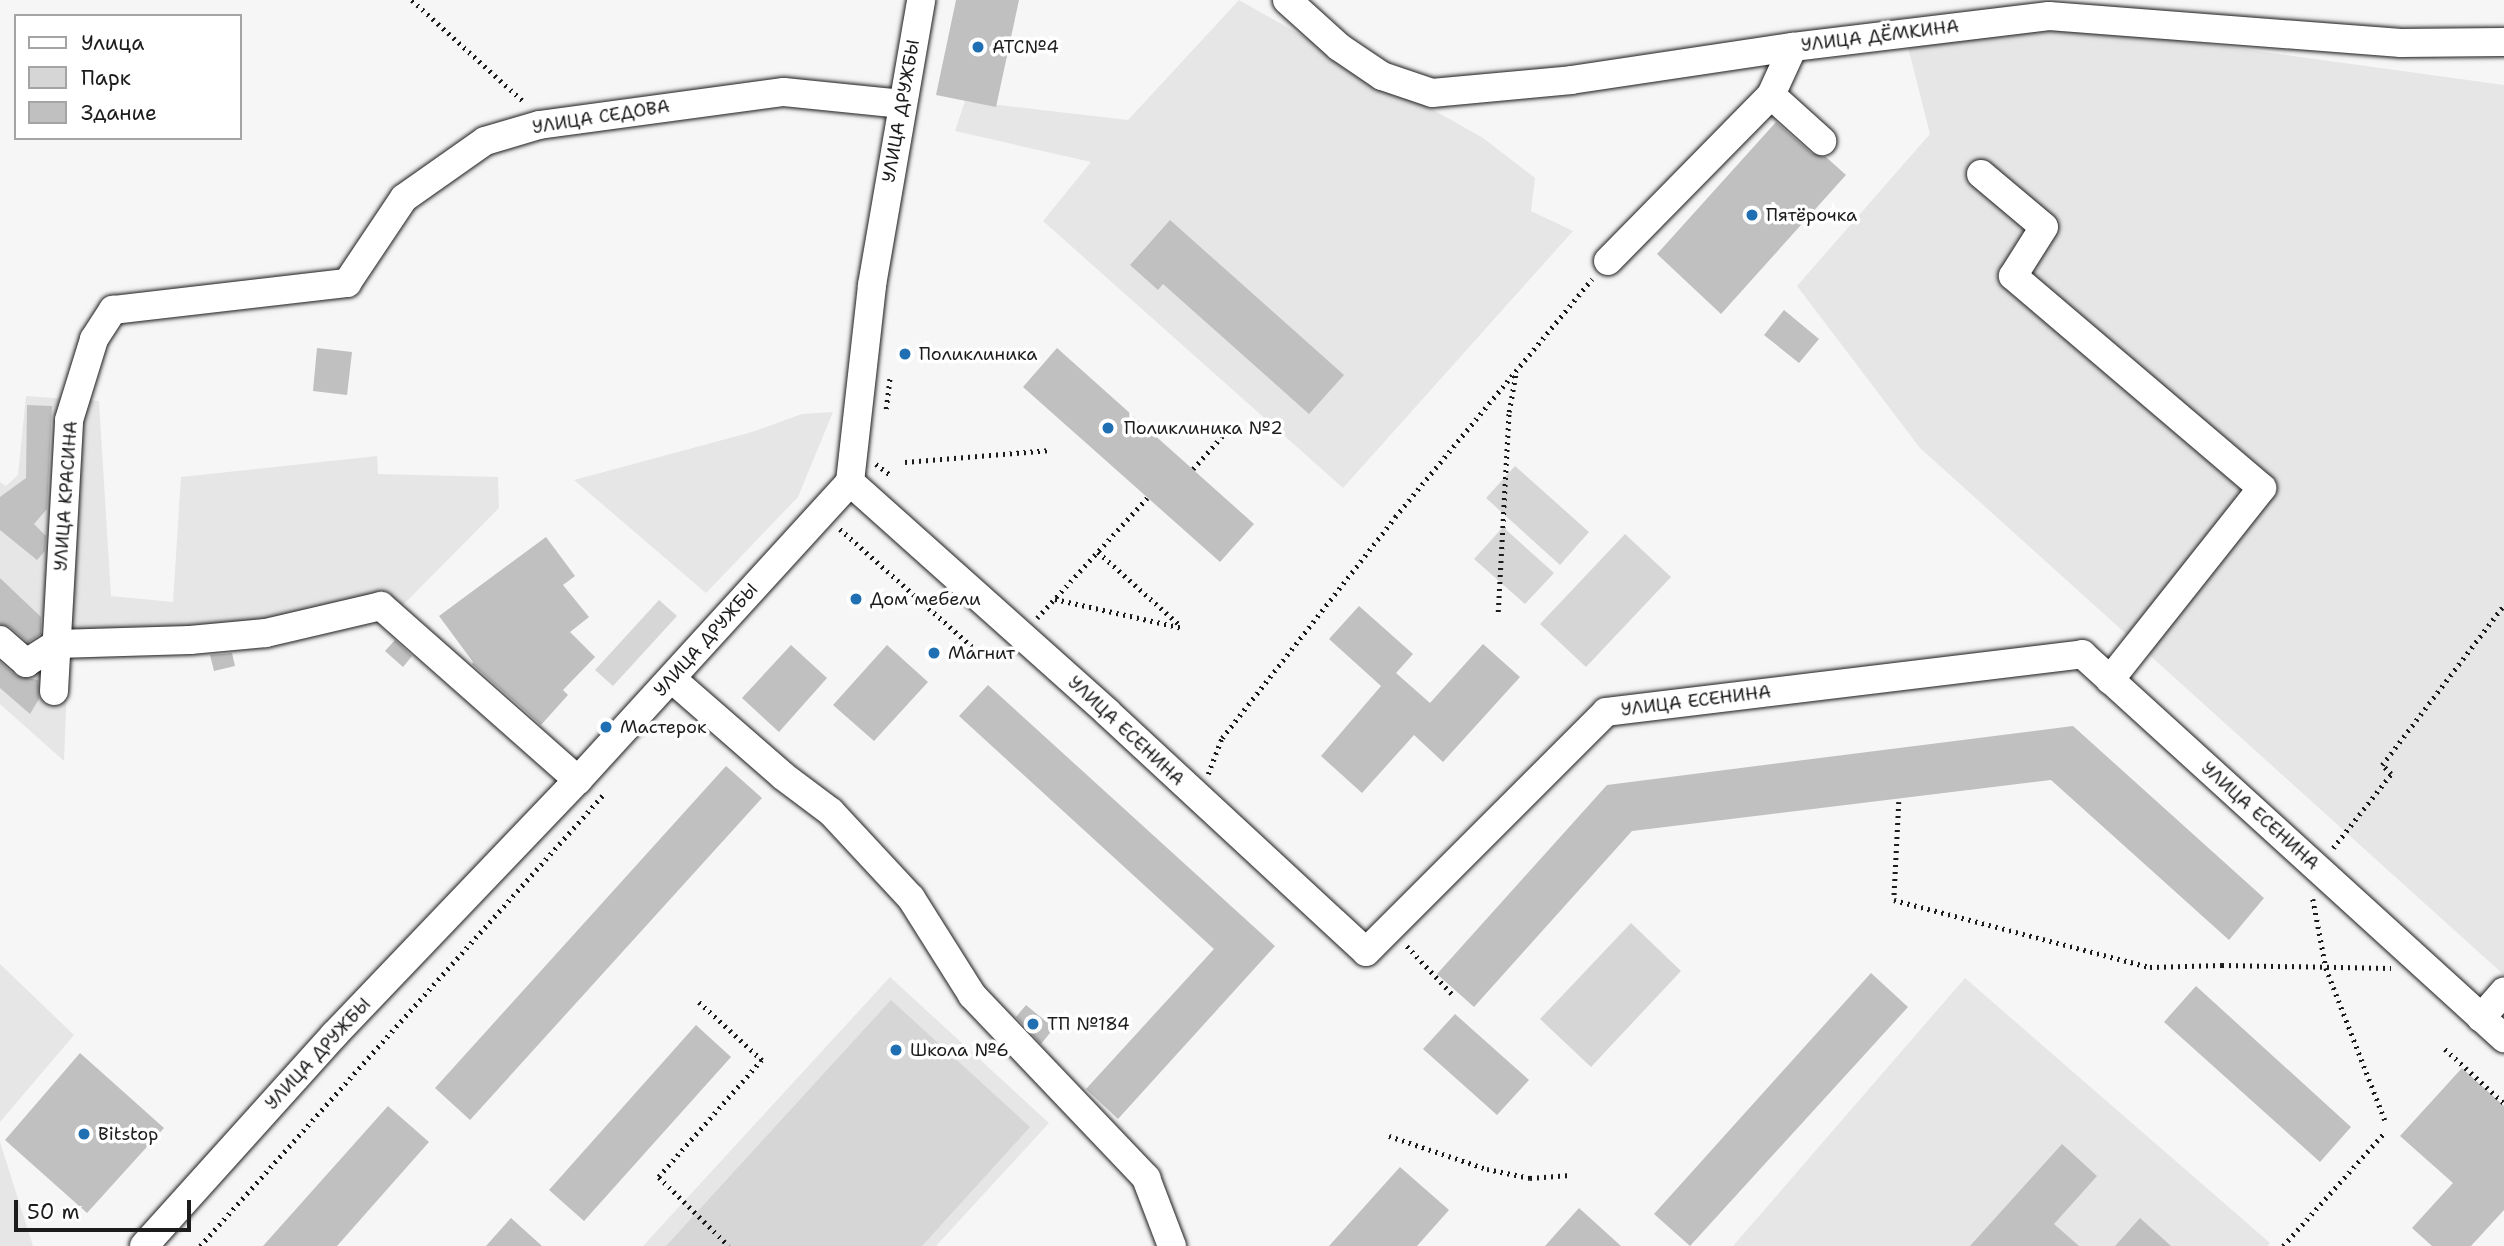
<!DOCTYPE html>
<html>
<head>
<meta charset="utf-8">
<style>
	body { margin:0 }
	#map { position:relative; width:2504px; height:1246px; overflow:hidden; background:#f6f6f6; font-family:"Shantell Sans",sans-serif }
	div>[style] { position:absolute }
	.built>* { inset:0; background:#e6e6e6 }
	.green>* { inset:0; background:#d6d6d6 }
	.building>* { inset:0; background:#c0c0c0 }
	.path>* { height:4.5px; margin-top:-2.25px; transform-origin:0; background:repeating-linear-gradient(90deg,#1c1c1c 0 2px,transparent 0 7px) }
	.roads { filter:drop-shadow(0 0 2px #1c1c1c) drop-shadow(0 0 2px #1c1c1c) }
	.minor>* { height:28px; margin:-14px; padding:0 14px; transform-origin:14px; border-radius:14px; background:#fff }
	.dots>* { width:19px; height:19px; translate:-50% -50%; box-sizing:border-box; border:4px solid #fff; border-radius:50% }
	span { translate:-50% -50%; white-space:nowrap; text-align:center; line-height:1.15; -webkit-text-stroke:7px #fff; paint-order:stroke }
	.street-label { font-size:18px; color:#1c1c1c }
	.poi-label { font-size:18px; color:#1c1c1c }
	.left { translate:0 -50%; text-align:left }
	.legend { position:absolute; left:14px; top:14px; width:228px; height:126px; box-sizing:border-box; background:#fff; border:2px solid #a4a4a4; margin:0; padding:9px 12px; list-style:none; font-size:21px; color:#1c1c1c }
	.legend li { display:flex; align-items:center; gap:14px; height:35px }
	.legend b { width:35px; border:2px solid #a4a4a4 }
	.scale { position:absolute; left:14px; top:1200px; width:177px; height:32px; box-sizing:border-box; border:4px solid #1c1c1c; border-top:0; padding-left:9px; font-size:21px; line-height:24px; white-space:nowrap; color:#1c1c1c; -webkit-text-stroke:5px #fff; paint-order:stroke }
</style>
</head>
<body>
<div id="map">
	<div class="built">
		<div style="clip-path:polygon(1239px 0,1483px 138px,1535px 178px,1531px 211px,1573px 231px,1343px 488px,1043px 221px,1091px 162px,955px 131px,965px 101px,1128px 120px)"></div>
		<div style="clip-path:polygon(2025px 19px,2504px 85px,2504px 975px,1920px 448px,1797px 286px,1930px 134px,1908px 47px)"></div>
		<div style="clip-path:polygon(26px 396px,99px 401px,111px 596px,173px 602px,181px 477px,377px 456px,378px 474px,498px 477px,499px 508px,398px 610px,264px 626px,69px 631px,64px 761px,0 704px,0 482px,6px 486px,18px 475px)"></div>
		<div style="clip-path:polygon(833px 412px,798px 497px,706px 593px,574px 480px,752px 432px,802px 414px)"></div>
		<div style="clip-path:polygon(0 964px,74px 1035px,0 1122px)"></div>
		<div style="clip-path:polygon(890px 977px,1049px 1123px,936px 1246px,643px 1246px)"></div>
		<div style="clip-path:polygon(1965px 978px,2270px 1243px,2268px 1246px,1733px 1246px)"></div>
		<div style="clip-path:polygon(0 1142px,33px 1246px,0 1246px)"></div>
	</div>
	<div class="green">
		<div style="clip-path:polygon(1515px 466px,1589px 532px,1560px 565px,1486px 498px)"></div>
		<div style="clip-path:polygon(1503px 527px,1554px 573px,1525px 604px,1474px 559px)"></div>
		<div style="clip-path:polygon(1625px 534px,1671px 577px,1586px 667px,1540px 624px)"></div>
		<div style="clip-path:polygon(659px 600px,677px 616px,613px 686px,595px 670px)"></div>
		<div style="clip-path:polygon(1631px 923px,1681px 971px,1591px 1067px,1540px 1019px)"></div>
		<div style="clip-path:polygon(891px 1000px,1030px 1127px,922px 1246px,666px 1246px)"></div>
	</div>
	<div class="building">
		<div style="clip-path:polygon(956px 0,1019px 0,996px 107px,936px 95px)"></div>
		<div style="clip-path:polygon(1776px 122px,1811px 153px,1826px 157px,1846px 175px,1721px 314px,1657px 254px)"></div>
		<div style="clip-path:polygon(1170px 220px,1344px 375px,1309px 414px,1163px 284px,1158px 290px,1130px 265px)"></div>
		<div style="clip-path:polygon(1784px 310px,1819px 339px,1799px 363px,1764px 335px)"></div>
		<div style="clip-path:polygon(317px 348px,352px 352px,347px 395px,313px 391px)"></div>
		<div style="clip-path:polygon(1057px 348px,1254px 524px,1220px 562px,1023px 387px)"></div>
		<div style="clip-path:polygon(27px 405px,52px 406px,47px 509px,34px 524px,46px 536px,45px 551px,37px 560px,0 530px,0 497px,26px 478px)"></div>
		<div style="clip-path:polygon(546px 537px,575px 576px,563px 585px,589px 617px,570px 632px,595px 657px,563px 690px,568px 695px,541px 725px,472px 664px,473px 662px,439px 616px)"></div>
		<div style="clip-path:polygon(0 578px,41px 617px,41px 634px,28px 642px,10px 627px,0 624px)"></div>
		<div style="clip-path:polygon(1359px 606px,1413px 654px,1396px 673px,1430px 703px,1483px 644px,1520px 677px,1443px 762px,1414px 735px,1362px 793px,1321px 756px,1381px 686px,1329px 639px)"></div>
		<div style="clip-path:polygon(395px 640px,412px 656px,403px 667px,385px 651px)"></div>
		<div style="clip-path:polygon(791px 645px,827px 678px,779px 732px,742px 698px)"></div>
		<div style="clip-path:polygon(887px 645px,928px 682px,874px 741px,833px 705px)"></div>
		<div style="clip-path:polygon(232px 653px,235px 666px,214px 671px,210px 655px)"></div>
		<div style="clip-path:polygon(0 662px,16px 676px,38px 680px,39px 699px,30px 714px,0 688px)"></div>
		<div style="clip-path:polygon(988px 685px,1275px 946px,1118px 1119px,1086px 1089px,1214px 949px,959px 716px)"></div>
		<div style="clip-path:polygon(2073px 726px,2264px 898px,2229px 940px,2051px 780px,1632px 831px,1474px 1007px,1437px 974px,1607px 785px)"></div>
		<div style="clip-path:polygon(726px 766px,762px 798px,470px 1120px,435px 1088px)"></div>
		<div style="clip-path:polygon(1871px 973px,1908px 1007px,1690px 1246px,1654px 1214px)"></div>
		<div style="clip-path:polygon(2196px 986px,2351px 1127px,2320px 1162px,2164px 1022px)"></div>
		<div style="clip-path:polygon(1026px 1005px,1054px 1028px,1041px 1044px,1016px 1017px)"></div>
		<div style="clip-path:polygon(1455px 1014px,1529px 1080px,1497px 1115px,1423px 1049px)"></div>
		<div style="clip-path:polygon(696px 1025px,731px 1057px,584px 1221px,549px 1190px)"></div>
		<div style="clip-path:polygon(80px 1053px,164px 1128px,87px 1213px,5px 1140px)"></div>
		<div style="clip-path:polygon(2462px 1068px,2504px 1106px,2504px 1210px,2471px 1246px,2432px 1246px,2412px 1228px,2453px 1183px,2400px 1136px)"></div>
		<div style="clip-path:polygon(388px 1106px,429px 1142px,337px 1246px,263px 1246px)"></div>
		<div style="clip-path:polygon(2062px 1144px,2097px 1176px,2054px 1224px,2079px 1246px,1970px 1246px)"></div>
		<div style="clip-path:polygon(1400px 1167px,1449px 1210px,1417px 1246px,1329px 1246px)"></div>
		<div style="clip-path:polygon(1579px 1208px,1621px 1246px,1545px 1246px)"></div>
		<div style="clip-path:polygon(511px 1218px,542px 1246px,486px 1246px)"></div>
		<div style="clip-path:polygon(2140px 1218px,2171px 1246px,2115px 1246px)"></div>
	</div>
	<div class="path">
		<div style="left:412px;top:0;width:153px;rotate:42.3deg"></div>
		<div style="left:886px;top:409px;width:33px;rotate:-83deg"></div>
		<div style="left:905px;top:462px;width:146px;rotate:-4.7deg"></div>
		<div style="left:876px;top:464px;width:20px;rotate:37deg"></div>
		<div style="left:1193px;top:469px;width:57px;rotate:-48.5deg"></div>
		<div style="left:840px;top:529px;width:194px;rotate:41.7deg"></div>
		<div style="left:1098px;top:552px;width:111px;rotate:41.7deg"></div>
		<div style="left:1055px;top:599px;width:131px;rotate:12.8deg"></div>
		<div style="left:1498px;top:612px;width:200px;rotate:-86.9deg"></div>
		<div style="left:1509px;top:412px;width:40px;rotate:-80deg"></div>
		<div style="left:1037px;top:618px;width:163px;rotate:-47.5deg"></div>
		<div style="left:1208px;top:774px;width:39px;rotate:-69deg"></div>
		<div style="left:1222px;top:738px;width:281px;rotate:-51.9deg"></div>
		<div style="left:1395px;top:517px;width:309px;rotate:-50.4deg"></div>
		<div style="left:1899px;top:802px;width:98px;rotate:92.9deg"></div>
		<div style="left:1894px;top:900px;width:265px;rotate:14.7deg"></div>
		<div style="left:2150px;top:967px;width:72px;rotate:-1.6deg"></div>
		<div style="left:2222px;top:965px;width:169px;rotate:1deg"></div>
		<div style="left:2333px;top:848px;width:94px;rotate:-51.9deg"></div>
		<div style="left:2391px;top:774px;width:13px;rotate:-135deg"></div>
		<div style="left:2382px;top:765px;width:201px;rotate:-52.7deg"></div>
		<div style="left:2313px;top:899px;width:70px;rotate:79.3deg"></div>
		<div style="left:2326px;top:968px;width:163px;rotate:68.8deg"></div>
		<div style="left:1407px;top:946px;width:66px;rotate:46.8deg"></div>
		<div style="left:699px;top:1002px;width:86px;rotate:42.6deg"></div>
		<div style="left:762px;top:1060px;width:156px;rotate:131.4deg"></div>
		<div style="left:659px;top:1177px;width:98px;rotate:44.6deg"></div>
		<div style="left:2445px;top:1049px;width:80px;rotate:42.5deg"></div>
		<div style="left:1389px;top:1136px;width:103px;rotate:18.6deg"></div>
		<div style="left:1487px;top:1169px;width:44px;rotate:11.8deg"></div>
		<div style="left:1530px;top:1178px;width:40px;rotate:-4.3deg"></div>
		<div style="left:200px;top:1246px;width:605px;rotate:-48.22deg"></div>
		<div style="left:2283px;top:1246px;width:150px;rotate:-48.2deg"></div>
	</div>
	<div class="roads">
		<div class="minor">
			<div style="left:1287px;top:0;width:70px;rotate:42.1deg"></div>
			<div style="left:1339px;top:47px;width:52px;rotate:34deg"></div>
			<div style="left:1382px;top:76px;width:53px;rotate:18.8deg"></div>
			<div style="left:1432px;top:93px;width:140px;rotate:-5.3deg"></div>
			<div style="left:1571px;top:80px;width:224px;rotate:-8.5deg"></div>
			<div style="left:1793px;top:47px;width:258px;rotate:-6.9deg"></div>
			<div style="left:2049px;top:16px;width:353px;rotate:4.4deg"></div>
			<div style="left:2401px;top:43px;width:103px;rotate:-0.6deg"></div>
			<div style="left:1771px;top:95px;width:69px;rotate:42deg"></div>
			<div style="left:1981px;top:174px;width:82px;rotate:40.1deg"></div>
			<div style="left:2044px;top:227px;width:58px;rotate:122.3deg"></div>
			<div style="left:2013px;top:276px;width:327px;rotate:40.4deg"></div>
			<div style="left:2262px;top:488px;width:245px;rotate:128.4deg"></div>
			<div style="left:1608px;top:261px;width:233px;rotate:-45.5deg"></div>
			<div style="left:1771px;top:95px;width:53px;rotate:-65.4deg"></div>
			<div style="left:850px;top:482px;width:345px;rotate:41.8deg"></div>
			<div style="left:1107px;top:712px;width:353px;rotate:42.8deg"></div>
			<div style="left:1366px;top:952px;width:339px;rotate:-45deg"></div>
			<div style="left:1606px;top:712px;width:480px;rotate:-6.9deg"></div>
			<div style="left:2082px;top:654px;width:571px;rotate:42.3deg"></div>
			<div style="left:0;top:640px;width:35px;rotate:41deg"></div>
			<div style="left:26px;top:663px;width:36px;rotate:-32deg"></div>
			<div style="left:57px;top:644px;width:133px;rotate:-1.7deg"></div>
			<div style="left:190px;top:640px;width:76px;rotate:-5.3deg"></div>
			<div style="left:266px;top:633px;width:118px;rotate:-13.2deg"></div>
			<div style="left:381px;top:606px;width:263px;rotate:41.5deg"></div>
			<div style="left:672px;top:679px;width:147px;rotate:41.1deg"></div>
			<div style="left:783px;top:776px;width:60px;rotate:36.9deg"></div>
			<div style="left:831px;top:812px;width:117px;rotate:47.1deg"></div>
			<div style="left:911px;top:898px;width:115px;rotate:57.8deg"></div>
			<div style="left:972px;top:995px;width:253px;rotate:46.4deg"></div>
			<div style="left:1146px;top:1178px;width:73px;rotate:69.1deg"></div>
			<div style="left:54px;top:691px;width:271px;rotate:-86.8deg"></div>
			<div style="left:69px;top:420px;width:85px;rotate:-72.8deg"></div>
			<div style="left:94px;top:339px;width:35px;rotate:-57deg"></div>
			<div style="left:113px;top:310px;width:236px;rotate:-6.6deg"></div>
			<div style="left:347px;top:283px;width:102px;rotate:-56.2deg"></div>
			<div style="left:404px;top:198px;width:99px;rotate:-35.1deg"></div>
			<div style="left:485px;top:141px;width:56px;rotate:-16.5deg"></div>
			<div style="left:539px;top:125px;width:247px;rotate:-7.7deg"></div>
			<div style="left:784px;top:92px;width:119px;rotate:5.8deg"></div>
			<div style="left:2481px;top:1018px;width:35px;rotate:-49deg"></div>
			<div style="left:144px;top:1246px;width:284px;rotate:-48deg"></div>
			<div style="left:334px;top:1035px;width:353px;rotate:-46.3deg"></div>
			<div style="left:578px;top:780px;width:403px;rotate:-47.6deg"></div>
			<div style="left:850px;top:482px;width:198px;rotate:-83.6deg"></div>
			<div style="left:872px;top:285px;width:289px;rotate:-80.2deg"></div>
		</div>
	</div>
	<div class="dots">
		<div style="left:978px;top:47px;background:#1f6fb2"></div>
		<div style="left:1752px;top:215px;background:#1f6fb2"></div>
		<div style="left:905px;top:354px;background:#1f6fb2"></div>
		<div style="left:1108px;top:428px;background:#1f6fb2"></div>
		<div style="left:856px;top:599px;background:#1f6fb2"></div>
		<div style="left:934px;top:653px;background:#1f6fb2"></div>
		<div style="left:606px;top:727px;background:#1f6fb2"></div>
		<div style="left:1033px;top:1024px;background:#1f6fb2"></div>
		<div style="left:896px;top:1050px;background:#1f6fb2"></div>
		<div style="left:84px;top:1134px;background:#1f6fb2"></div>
	</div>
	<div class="street-label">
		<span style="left:1880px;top:36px;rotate:-7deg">УЛИЦА ДЁМКИНА</span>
		<span style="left:901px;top:111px;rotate:-80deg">УЛИЦА ДРУЖБЫ</span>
		<span style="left:601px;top:117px;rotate:-9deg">УЛИЦА СЕДОВА</span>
		<span style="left:66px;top:496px;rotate:-86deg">УЛИЦА КРАСИНА</span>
		<span style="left:706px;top:640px;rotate:-48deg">УЛИЦА ДРУЖБЫ</span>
		<span style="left:1696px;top:701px;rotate:-7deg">УЛИЦА ЕСЕНИНА</span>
		<span style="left:1126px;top:731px;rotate:43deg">УЛИЦА ЕСЕНИНА</span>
		<span style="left:2260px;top:816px;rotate:42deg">УЛИЦА ЕСЕНИНА</span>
		<span style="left:318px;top:1054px;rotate:-47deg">УЛИЦА ДРУЖБЫ</span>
	</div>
	<div class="poi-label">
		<span class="left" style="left:992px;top:47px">АТС№4</span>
		<span class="left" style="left:1766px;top:215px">Пятёрочка</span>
		<span class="left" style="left:919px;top:354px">Поликлиника</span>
		<span class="left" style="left:1124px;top:428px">Поликлиника №2</span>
		<span class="left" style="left:870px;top:599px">Дом мебели</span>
		<span class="left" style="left:948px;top:653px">Магнит</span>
		<span class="left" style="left:620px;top:727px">Мастерок</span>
		<span class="left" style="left:1047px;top:1024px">ТП №184</span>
		<span class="left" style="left:910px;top:1050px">Школа №6</span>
		<span class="left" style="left:98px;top:1134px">Bitstop</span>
	</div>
	<ul class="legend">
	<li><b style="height:9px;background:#fff"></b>Улица</li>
	<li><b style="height:19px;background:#d6d6d6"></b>Парк</li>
	<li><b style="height:19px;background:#c0c0c0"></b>Здание</li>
	</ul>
	<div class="scale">50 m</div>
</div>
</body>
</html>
